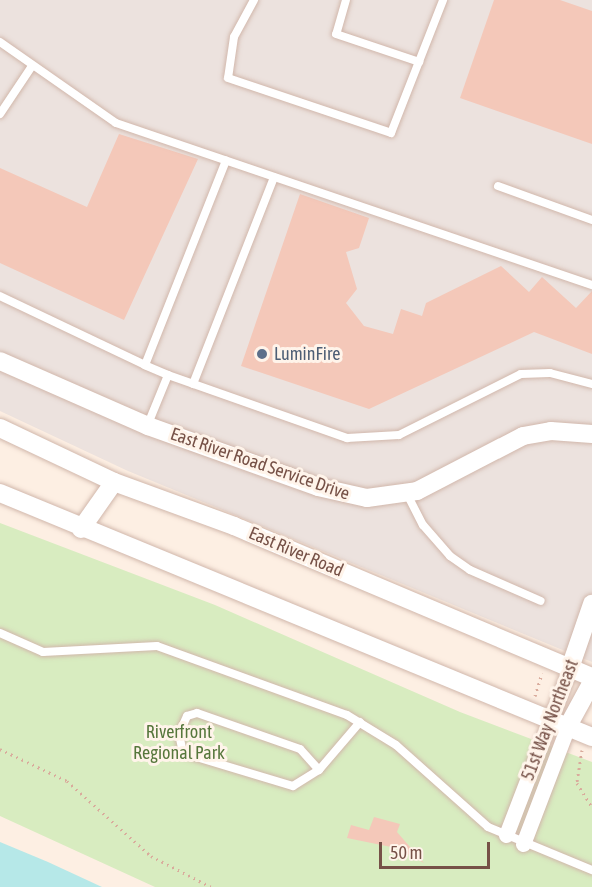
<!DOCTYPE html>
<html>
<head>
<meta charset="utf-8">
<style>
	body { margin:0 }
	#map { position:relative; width:592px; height:887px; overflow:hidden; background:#fdefe3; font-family:"Asap Condensed",sans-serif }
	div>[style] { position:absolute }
	.industrial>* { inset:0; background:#ece2de }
	.green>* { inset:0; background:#d8ecc0 }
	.water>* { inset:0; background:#b6e8e8 }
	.building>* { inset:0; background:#f4c8b9 }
	.path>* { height:3px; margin-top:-1.5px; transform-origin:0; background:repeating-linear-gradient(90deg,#d9ab9c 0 1.5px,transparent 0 6px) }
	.roads { filter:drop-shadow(0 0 2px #d1b7ab) drop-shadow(0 0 2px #d1b7ab) }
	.service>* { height:8px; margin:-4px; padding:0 4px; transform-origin:4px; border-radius:4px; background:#fff }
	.minor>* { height:15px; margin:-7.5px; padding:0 7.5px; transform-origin:7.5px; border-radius:7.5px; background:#fff }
	.tertiary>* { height:18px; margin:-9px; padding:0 9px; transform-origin:9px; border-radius:9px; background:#fff }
	.dots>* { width:16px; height:16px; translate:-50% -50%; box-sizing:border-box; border:3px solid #fff4ea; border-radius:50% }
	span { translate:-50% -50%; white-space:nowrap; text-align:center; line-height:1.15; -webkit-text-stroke:6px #fff4ea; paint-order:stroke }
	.service-label { font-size:18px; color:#4e5e75 }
	.left { translate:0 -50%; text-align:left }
	.street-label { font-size:18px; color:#765147 }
	.park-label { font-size:18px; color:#56773c }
	.scale { position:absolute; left:379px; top:842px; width:111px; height:27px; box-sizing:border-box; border:3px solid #765147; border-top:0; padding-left:8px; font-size:18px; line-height:21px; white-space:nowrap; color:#765147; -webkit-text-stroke:4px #fff4ea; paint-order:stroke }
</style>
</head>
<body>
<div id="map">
	<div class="industrial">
		<div style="clip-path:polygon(0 0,592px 0,592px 662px,128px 471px,0 411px)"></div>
	</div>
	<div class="green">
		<div style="clip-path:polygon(0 523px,215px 605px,460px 712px,592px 762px,592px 887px,155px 887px,0 816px)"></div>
	</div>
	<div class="water">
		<div style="clip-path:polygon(0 842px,48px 862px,102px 887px,0 887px)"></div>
	</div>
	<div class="building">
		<div style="clip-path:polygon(494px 0,560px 0,592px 11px,592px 144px,460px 98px)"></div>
		<div style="clip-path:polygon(119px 134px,198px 159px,124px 320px,0 263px,0 168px,87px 207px)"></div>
		<div style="clip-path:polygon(300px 194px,369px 218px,359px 248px,346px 252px,357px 289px,346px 303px,364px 326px,393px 334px,401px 309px,422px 316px,426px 303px,501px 266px,529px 292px,542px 277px,576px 308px,592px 291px,592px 354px,534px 332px,369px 409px,241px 366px)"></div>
		<div style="clip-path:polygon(374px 817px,400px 824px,397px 832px,424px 863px,396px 848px,347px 838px,351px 825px,369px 830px)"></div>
	</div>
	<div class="path">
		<div style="left:535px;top:696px;width:24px;rotate:-73deg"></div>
		<div style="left:0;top:749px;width:74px;rotate:25.5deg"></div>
		<div style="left:67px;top:781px;width:113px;rotate:41.8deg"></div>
		<div style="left:151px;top:856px;width:68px;rotate:27.3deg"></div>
		<div style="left:582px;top:750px;width:33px;rotate:99deg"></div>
		<div style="left:577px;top:783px;width:28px;rotate:58deg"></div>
	</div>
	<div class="roads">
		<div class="service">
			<div style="left:254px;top:0;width:42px;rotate:118.4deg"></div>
			<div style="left:234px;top:37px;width:41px;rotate:98.3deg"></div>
			<div style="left:228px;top:78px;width:172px;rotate:18.6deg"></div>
			<div style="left:391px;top:133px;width:143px;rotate:-68.6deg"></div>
			<div style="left:346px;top:0;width:35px;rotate:106deg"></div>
			<div style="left:336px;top:34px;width:88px;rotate:18.6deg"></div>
			<div style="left:0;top:42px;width:141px;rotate:34.9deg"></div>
			<div style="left:116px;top:123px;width:503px;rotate:18.8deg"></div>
			<div style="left:0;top:114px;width:58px;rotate:-56.3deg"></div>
			<div style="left:498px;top:186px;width:100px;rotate:19.9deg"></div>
			<div style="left:0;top:296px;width:161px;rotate:25.4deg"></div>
			<div style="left:168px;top:375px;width:190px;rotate:19.4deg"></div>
			<div style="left:347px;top:438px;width:52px;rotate:-3.3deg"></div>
			<div style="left:399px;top:435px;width:136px;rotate:-26.6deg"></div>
			<div style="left:521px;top:374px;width:29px;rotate:-2deg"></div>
			<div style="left:550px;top:373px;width:43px;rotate:14.7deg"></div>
			<div style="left:193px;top:384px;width:222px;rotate:-68.6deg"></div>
			<div style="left:148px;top:424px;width:53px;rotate:-67.8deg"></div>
			<div style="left:168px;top:375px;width:25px;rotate:-157deg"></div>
			<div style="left:145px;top:365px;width:220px;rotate:-68.4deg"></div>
			<div style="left:407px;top:494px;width:35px;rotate:63deg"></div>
			<div style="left:423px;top:525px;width:41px;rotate:48.9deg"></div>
			<div style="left:450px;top:556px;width:24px;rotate:35deg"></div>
			<div style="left:470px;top:570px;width:77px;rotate:23.6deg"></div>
			<div style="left:0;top:633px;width:47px;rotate:23.8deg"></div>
			<div style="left:43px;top:652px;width:114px;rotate:-3deg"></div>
			<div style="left:157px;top:646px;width:202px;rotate:20deg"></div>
			<div style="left:347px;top:715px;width:57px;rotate:31.5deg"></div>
			<div style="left:396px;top:745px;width:123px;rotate:41.7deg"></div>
			<div style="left:488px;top:827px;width:113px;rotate:22.5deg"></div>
			<div style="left:319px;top:770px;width:28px;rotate:-132deg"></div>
			<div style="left:300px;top:749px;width:109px;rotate:-160.7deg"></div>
			<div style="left:197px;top:713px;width:10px;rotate:163deg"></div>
			<div style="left:187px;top:716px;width:20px;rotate:114deg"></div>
			<div style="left:179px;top:734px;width:19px;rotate:78deg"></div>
			<div style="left:183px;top:753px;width:115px;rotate:16.7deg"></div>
			<div style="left:293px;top:786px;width:31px;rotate:-32deg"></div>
			<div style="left:319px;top:770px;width:63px;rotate:-49.5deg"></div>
		</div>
		<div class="minor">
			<div style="left:506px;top:835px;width:179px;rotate:-69deg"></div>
			<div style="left:523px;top:844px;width:126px;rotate:-69.1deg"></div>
		</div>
		<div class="tertiary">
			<div style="left:0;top:361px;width:162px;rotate:23.7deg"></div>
			<div style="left:148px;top:426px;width:181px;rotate:19.7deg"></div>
			<div style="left:318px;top:487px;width:50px;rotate:12.7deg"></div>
			<div style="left:367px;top:498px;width:50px;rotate:-8deg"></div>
			<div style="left:417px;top:491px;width:119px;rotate:-27.4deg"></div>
			<div style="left:523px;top:436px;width:28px;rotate:-10deg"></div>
			<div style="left:551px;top:431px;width:41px;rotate:4.2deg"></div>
			<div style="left:0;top:428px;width:126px;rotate:25.3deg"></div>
			<div style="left:114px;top:482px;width:128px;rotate:20.1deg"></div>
			<div style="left:234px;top:526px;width:389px;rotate:22.9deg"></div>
			<div style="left:0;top:493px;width:640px;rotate:22.4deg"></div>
			<div style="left:81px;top:529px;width:57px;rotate:-54.9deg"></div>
			<div style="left:570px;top:668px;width:68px;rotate:-71deg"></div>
			<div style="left:568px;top:726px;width:50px;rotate:-61.4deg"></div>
		</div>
	</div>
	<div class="dots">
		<div style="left:262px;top:354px;background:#5c6f8a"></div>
	</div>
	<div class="service-label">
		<span class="left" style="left:274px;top:354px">LuminFire</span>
	</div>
	<div class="street-label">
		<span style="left:260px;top:464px;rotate:19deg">East River Road Service Drive</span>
		<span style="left:296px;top:552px;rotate:23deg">East River Road</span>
		<span style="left:550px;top:720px;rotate:-69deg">51st Way Northeast</span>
	</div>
	<div class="park-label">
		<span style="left:179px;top:743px">Riverfront<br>Regional Park</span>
	</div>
	<div class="scale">50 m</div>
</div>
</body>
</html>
